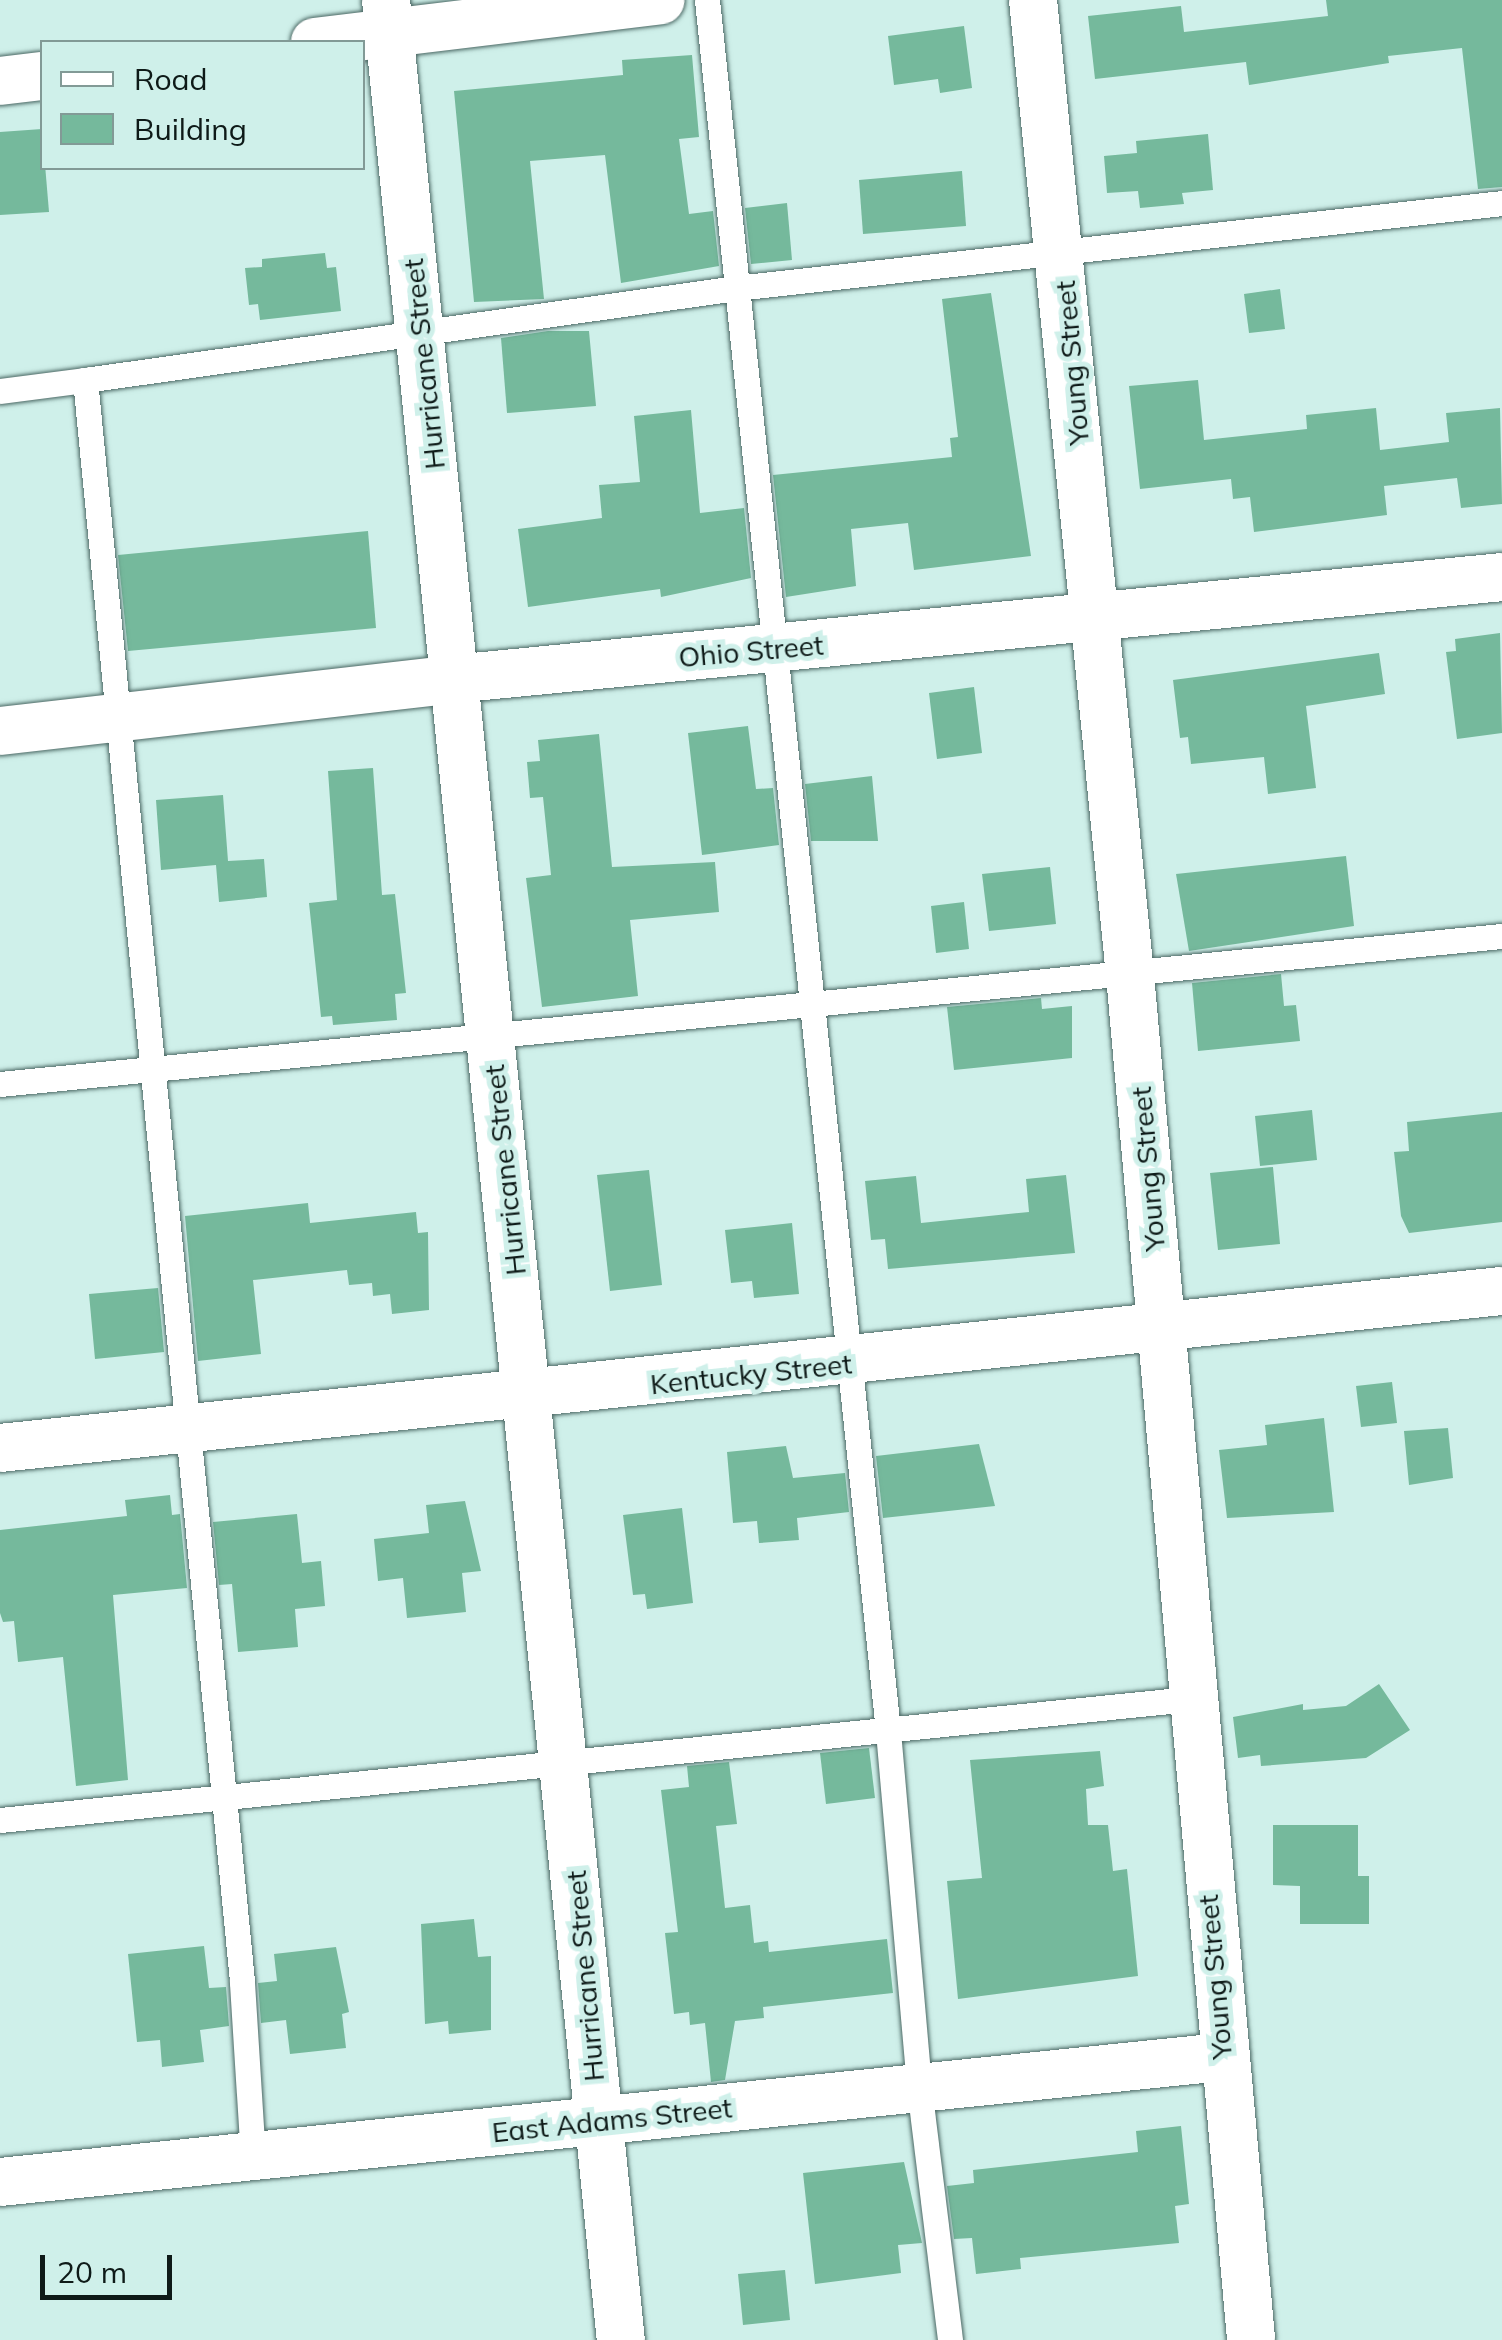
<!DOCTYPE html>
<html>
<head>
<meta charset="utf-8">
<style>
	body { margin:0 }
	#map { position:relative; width:1502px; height:2340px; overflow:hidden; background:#cff0ea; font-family:Mulish,sans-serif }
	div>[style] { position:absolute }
	.building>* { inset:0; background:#75b99c }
	.roads { filter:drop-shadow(0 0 2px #4b6864) drop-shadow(0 0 2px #4b6864) }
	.lane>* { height:25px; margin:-12.5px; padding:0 12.5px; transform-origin:12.5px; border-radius:12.5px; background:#fff }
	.street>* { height:48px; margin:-24px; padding:0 24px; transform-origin:24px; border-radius:24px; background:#fff }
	span { translate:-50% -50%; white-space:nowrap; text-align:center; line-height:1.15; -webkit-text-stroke:10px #cff0ea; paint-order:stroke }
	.street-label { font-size:28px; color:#0e1a18 }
	.legend { position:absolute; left:40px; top:40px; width:325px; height:130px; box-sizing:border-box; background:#cff0ea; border:2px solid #829a96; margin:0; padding:12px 18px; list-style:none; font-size:30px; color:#0e1a18 }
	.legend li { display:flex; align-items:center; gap:20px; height:50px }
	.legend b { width:50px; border:2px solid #829a96 }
	.scale { position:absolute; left:40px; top:2255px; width:132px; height:45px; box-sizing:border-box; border:5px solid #0e1a18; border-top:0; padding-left:12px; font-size:30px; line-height:35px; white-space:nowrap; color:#0e1a18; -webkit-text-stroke:8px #cff0ea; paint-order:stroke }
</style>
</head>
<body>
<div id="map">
	<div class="building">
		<div style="clip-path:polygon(1326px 0,1502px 0,1502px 187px,1478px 189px,1462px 48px,1388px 56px,1389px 63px,1249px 85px,1246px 62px,1095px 79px,1088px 16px,1181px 6px,1184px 32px,1328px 16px)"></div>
		<div style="clip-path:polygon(964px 26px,972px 88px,940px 93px,938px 79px,894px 85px,888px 36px)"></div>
		<div style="clip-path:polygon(692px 55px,699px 137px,679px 139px,689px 214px,713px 211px,719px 266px,621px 283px,605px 155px,530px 161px,544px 299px,474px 302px,454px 91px,623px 75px,622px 60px)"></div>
		<div style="clip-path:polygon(42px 129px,49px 212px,0 215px,0 132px)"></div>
		<div style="clip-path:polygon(1208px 134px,1213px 190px,1182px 193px,1184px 204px,1140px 208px,1138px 191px,1107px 193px,1104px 156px,1137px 153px,1136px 141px)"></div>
		<div style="clip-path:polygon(962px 171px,966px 226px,863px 234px,859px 180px)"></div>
		<div style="clip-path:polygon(787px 203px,792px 260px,751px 264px,745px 208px)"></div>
		<div style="clip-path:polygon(325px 253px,327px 268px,336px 267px,341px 311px,260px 320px,258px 304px,249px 305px,245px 268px,262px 267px,262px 259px)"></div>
		<div style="clip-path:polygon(1280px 289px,1285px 329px,1249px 333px,1244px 294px)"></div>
		<div style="clip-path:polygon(991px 293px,1031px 556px,914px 570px,908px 523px,851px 529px,856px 586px,786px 597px,773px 475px,952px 457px,950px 438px,958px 437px,942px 299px)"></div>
		<div style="clip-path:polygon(548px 331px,589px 331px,596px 406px,507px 413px,501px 338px)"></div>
		<div style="clip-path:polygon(1198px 380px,1204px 440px,1307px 429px,1306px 415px,1376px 408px,1380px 450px,1449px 442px,1446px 413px,1500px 408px,1502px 504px,1461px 508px,1457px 478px,1384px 486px,1387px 515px,1254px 532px,1250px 497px,1233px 499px,1231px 479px,1140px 489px,1129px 386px)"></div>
		<div style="clip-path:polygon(691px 410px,700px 513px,744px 508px,751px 578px,661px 597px,660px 589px,528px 607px,518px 529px,602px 518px,599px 485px,640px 482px,634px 416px)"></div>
		<div style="clip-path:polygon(368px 531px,376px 628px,128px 651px,118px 555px)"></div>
		<div style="clip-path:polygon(1500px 633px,1502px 733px,1457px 739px,1446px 652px,1456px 651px,1455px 639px)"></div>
		<div style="clip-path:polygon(1379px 653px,1385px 694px,1306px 706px,1316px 788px,1268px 794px,1264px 757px,1191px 764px,1188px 737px,1180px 738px,1173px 680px)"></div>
		<div style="clip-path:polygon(974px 687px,982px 753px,937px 759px,929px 693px)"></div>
		<div style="clip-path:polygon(748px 726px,756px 789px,773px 788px,779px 845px,702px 855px,688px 733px)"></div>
		<div style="clip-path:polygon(599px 734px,612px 867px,715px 862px,719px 912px,630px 920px,638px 996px,542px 1007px,526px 878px,551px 875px,543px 797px,530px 798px,527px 762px,540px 761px,538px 740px)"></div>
		<div style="clip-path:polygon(373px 768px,382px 895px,395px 894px,406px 993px,395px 994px,397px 1020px,333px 1025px,332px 1016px,321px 1017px,309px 903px,337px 900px,328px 771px)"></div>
		<div style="clip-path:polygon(872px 776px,878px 841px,811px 841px,805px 784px)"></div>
		<div style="clip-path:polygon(223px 795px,228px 861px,264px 859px,267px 897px,219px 902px,216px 865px,161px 870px,156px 800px)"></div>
		<div style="clip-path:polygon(1346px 856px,1354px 926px,1189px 951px,1176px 874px)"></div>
		<div style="clip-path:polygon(1050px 867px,1056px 924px,989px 931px,982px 874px)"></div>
		<div style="clip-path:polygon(964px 902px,969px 949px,936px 953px,931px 906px)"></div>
		<div style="clip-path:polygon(1281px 974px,1284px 1006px,1296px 1005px,1300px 1041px,1198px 1051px,1192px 983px)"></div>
		<div style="clip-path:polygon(1041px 998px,1042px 1009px,1072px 1006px,1072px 1058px,954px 1070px,947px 1007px)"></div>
		<div style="clip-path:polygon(1312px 1110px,1317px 1160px,1260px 1166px,1255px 1116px)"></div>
		<div style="clip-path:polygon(1502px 1112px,1502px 1222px,1409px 1233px,1401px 1216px,1394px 1152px,1409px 1151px,1407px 1122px)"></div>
		<div style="clip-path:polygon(1273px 1167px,1280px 1244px,1218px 1250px,1210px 1173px)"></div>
		<div style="clip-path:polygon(649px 1170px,662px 1285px,610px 1291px,597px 1175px)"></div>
		<div style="clip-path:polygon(1066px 1175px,1075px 1253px,888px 1269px,885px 1239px,871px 1240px,865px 1181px,916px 1176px,921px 1223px,1029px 1212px,1026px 1179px)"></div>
		<div style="clip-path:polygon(308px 1203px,310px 1223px,416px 1212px,418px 1233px,428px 1232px,429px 1310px,392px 1314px,390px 1294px,373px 1296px,372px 1283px,349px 1285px,347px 1270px,253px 1280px,261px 1354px,198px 1361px,185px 1216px)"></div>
		<div style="clip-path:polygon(792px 1223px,799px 1294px,754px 1298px,752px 1281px,731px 1283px,725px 1230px)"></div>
		<div style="clip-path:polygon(158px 1288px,164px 1352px,95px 1359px,89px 1294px)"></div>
		<div style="clip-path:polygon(1392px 1382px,1397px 1423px,1361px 1427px,1356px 1386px)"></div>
		<div style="clip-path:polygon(1324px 1418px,1334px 1512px,1227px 1518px,1219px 1450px,1267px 1445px,1265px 1425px)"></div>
		<div style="clip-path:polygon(1448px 1428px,1453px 1478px,1409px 1485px,1404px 1431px)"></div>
		<div style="clip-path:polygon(979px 1444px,995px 1506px,883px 1518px,876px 1456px)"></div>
		<div style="clip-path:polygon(786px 1446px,793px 1478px,845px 1473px,849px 1512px,797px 1518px,799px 1540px,759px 1543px,757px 1521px,733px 1523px,727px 1452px)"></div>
		<div style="clip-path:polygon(170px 1495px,172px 1515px,180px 1514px,187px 1588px,113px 1595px,128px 1780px,76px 1786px,63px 1657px,18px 1662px,14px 1621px,3px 1622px,0 1613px,0 1530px,127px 1516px,125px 1500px)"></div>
		<div style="clip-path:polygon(465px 1501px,481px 1571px,462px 1573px,466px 1612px,407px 1618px,403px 1578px,378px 1581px,374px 1539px,429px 1533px,426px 1505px)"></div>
		<div style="clip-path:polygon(682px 1508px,693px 1603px,647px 1609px,645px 1594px,633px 1595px,623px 1515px)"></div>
		<div style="clip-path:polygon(297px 1514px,302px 1563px,321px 1561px,325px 1606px,295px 1609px,298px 1647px,238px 1652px,232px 1584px,219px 1585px,213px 1522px)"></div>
		<div style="clip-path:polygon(1379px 1684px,1410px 1730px,1366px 1758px,1261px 1766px,1260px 1755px,1238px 1758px,1233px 1717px,1303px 1704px,1303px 1710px,1346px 1706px)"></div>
		<div style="clip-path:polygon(869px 1748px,875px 1798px,826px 1804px,820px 1753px)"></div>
		<div style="clip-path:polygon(1100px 1751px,1104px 1786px,1086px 1789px,1088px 1825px,1108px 1825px,1113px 1871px,1127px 1869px,1138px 1976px,958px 1999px,947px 1881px,982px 1878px,970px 1760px)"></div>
		<div style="clip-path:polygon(729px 1762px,737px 1824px,716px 1826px,725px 1908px,750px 1905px,754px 1943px,768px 1941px,769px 1952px,887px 1939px,893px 1993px,763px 2007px,764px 2018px,735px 2021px,725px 2080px,711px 2082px,705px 2023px,690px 2025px,689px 2012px,674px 2014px,665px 1933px,678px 1932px,661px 1790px,689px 1787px,687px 1766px)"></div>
		<div style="clip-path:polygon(1273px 1825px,1358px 1825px,1358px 1876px,1369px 1876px,1369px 1924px,1300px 1924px,1300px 1886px,1273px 1885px)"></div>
		<div style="clip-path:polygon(474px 1919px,478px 1957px,491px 1956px,491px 2030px,449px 2034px,448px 2021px,425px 2024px,421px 1924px)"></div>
		<div style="clip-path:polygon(204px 1946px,209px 1988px,226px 1987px,229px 2026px,200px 2030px,204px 2062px,162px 2067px,160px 2040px,137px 2042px,128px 1954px)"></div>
		<div style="clip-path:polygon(336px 1947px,349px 2012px,342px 2014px,346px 2048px,290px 2054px,286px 2020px,261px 2023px,258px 1983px,277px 1981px,274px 1954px)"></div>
		<div style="clip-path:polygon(1181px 2126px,1189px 2204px,1175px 2206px,1179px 2243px,1020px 2258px,1021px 2269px,976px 2274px,972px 2238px,954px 2239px,947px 2186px,974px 2183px,973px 2170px,1138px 2152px,1136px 2131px)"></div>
		<div style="clip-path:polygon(904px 2162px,922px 2243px,898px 2245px,901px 2273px,815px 2284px,803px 2173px)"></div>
		<div style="clip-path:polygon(785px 2270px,790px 2320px,743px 2325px,738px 2274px)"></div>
	</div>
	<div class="roads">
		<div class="lane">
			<div style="left:707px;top:0;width:1740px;rotate:84.03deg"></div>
			<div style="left:888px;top:1731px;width:357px;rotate:85deg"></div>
			<div style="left:919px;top:2087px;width:255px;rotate:83deg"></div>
			<div style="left:0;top:391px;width:86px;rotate:-7.4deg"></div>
			<div style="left:0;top:1084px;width:1509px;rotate:-5.63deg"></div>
			<div style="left:0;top:1820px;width:1195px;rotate:-5.81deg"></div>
			<div style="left:253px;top:2158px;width:177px;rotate:-93.6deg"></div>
			<div style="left:242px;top:1981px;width:1609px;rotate:-95.6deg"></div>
			<div style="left:85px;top:380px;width:657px;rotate:-8.04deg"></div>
			<div style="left:736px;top:288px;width:771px;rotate:-6.33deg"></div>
		</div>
		<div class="street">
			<div style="left:386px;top:0;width:2352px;rotate:84.27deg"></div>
			<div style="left:1033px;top:0;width:980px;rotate:84.32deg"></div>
			<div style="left:1130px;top:975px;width:1370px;rotate:84.93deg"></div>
			<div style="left:315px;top:42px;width:348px;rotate:-6.9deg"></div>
			<div style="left:0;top:81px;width:42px;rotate:-6.8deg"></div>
			<div style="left:0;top:731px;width:456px;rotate:-6.5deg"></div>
			<div style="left:453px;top:679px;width:1054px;rotate:-5.55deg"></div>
			<div style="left:0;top:1448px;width:1510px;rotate:-5.97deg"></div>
			<div style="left:0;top:2182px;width:1229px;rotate:-5.84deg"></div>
		</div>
	</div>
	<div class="street-label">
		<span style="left:1072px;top:363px;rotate:-95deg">Young Street</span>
		<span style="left:424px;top:364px;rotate:-96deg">Hurricane Street</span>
		<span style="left:751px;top:651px;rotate:-5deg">Ohio Street</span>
		<span style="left:1148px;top:1169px;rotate:-95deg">Young Street</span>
		<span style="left:505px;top:1170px;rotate:-96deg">Hurricane Street</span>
		<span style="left:751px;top:1374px;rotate:-6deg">Kentucky Street</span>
		<span style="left:585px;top:1976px;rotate:-95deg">Hurricane Street</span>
		<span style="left:1215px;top:1977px;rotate:-95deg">Young Street</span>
		<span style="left:612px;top:2120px;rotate:-6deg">East Adams Street</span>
	</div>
	<ul class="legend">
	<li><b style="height:12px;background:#fff"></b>Road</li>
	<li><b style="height:28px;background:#75b99c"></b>Building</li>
	</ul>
	<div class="scale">20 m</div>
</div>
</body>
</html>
